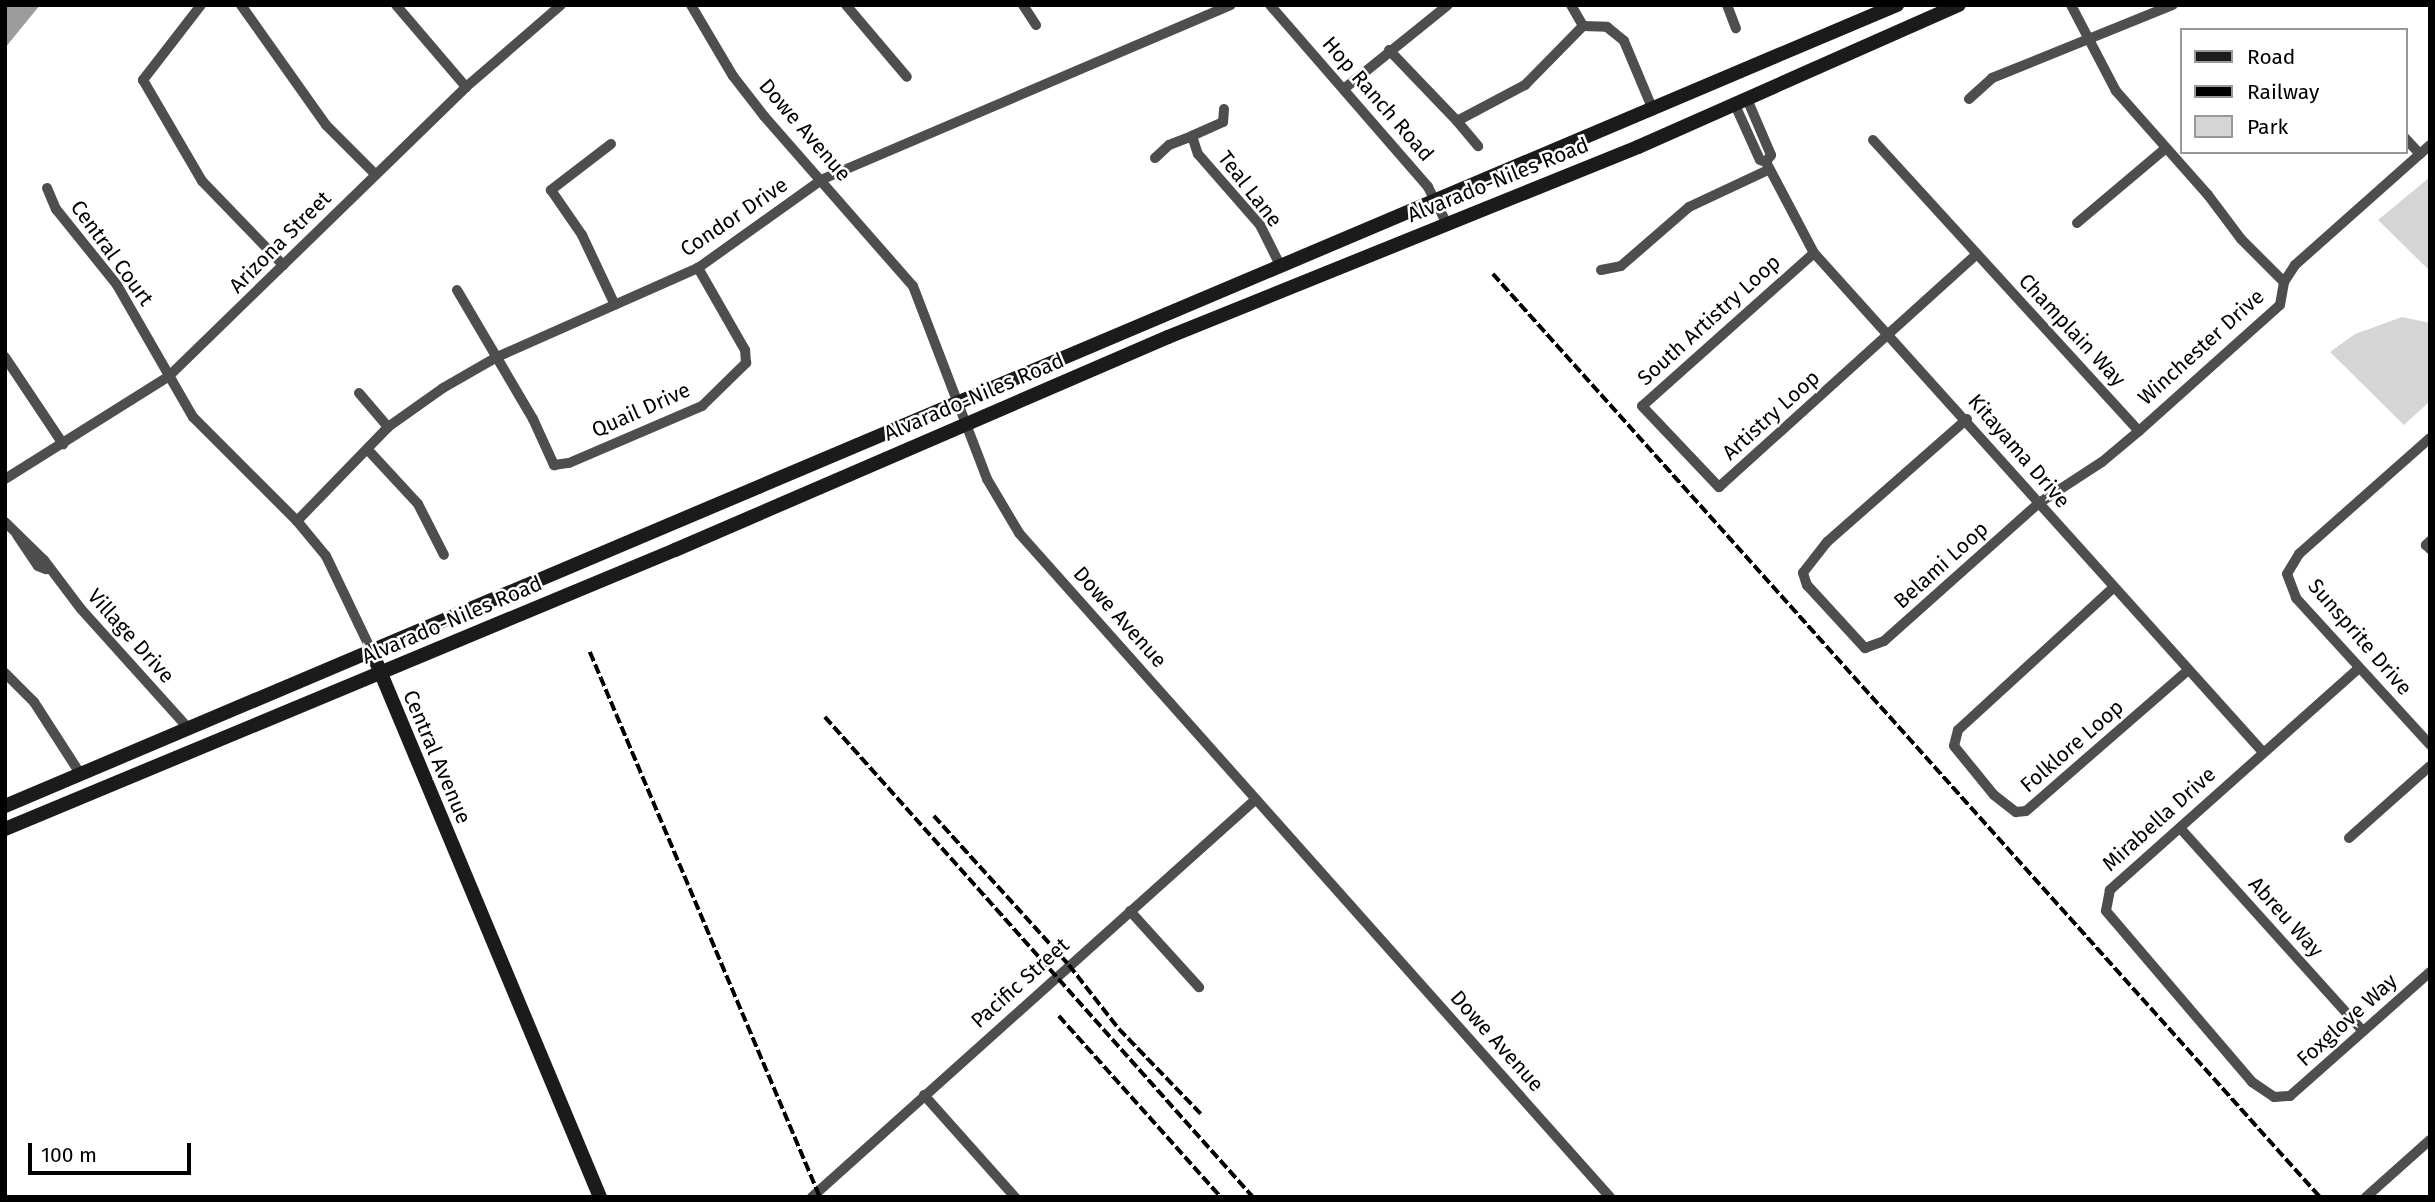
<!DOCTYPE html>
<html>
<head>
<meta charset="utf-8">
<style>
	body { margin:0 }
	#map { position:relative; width:2435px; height:1202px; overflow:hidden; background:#fff; font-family:"Fira Sans",sans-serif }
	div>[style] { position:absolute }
	.green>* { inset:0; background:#d5d5d5 }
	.water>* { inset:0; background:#9c9c9c }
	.street>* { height:10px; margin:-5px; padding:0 5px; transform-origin:5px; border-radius:5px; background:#4e4e4e }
	.secondary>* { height:14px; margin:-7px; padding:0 7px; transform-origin:7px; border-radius:7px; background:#1b1b1b }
	.rail>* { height:3.5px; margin-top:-1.75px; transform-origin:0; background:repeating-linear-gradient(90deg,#000 0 10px,transparent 0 13.5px) }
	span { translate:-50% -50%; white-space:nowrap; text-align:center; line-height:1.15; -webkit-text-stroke:5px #fff; paint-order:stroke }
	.street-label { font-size:21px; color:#000 }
	.frame { position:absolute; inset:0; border:7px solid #000; pointer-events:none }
	.legend { position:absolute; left:2180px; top:28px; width:228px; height:126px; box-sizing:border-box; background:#fff; border:2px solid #999; margin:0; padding:9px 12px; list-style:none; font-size:21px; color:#000 }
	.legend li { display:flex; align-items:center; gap:14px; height:35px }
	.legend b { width:35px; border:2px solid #999 }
	.scale { position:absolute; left:28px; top:1143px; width:163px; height:32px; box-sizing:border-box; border:4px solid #000; border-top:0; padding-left:9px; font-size:21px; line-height:24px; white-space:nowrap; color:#000; -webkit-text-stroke:5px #fff; paint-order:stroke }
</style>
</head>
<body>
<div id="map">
	<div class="green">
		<div style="clip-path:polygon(2430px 177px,2430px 271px,2378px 220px)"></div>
		<div style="clip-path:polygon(2402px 317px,2430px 323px,2430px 401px,2404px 425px,2330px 352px,2355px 334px)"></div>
	</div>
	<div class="water">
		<div style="clip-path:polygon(5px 5px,40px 5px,5px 48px)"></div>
	</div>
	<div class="street">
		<div style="left:201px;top:5px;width:95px;rotate:127.7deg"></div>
		<div style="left:143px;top:80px;width:117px;rotate:59.7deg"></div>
		<div style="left:202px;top:181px;width:117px;rotate:46deg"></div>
		<div style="left:241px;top:5px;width:147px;rotate:54.7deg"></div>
		<div style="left:326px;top:125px;width:69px;rotate:45deg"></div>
		<div style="left:396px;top:5px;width:108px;rotate:49.5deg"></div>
		<div style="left:691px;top:5px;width:82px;rotate:59.4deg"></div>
		<div style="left:733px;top:76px;width:51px;rotate:52.2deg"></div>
		<div style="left:764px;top:116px;width:226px;rotate:48.8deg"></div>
		<div style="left:913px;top:286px;width:207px;rotate:69deg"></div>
		<div style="left:987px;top:479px;width:63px;rotate:59.3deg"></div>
		<div style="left:1019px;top:533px;width:889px;rotate:48.33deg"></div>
		<div style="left:846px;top:5px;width:94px;rotate:49.7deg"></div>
		<div style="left:1023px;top:5px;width:24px;rotate:57deg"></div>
		<div style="left:1270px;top:5px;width:241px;rotate:49deg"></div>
		<div style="left:1428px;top:187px;width:42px;rotate:62.8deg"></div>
		<div style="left:1571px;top:5px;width:24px;rotate:60deg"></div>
		<div style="left:1727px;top:5px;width:25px;rotate:69deg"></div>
		<div style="left:2071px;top:5px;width:97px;rotate:62.4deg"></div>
		<div style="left:2116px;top:91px;width:139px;rotate:48.5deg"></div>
		<div style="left:2208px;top:195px;width:55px;rotate:53.1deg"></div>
		<div style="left:2241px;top:239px;width:61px;rotate:45deg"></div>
		<div style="left:1389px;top:50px;width:98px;rotate:46.2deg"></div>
		<div style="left:1457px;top:121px;width:77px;rotate:-27.9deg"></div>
		<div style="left:1525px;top:85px;width:83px;rotate:-45.5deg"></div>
		<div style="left:1583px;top:26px;width:24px;rotate:2deg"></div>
		<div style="left:1607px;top:27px;width:22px;rotate:39deg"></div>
		<div style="left:1624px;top:41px;width:75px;rotate:67.2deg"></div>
		<div style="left:1345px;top:88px;width:132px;rotate:-38.9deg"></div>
		<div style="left:1747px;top:99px;width:61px;rotate:66.8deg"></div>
		<div style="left:1771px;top:155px;width:9px;rotate:126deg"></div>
		<div style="left:1969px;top:99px;width:31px;rotate:-42deg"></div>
		<div style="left:1992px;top:78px;width:195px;rotate:-22deg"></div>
		<div style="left:1735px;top:105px;width:60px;rotate:65.6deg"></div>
		<div style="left:1760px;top:160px;width:6px;rotate:18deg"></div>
		<div style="left:1766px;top:162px;width:103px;rotate:62.2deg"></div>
		<div style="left:1814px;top:253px;width:670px;rotate:48.03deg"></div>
		<div style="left:1224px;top:109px;width:13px;rotate:94deg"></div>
		<div style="left:1223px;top:122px;width:34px;rotate:156deg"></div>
		<div style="left:1192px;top:136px;width:19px;rotate:72deg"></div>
		<div style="left:1198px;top:154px;width:94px;rotate:48.9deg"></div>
		<div style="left:1260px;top:225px;width:45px;rotate:63.4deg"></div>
		<div style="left:1457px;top:121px;width:33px;rotate:50deg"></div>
		<div style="left:2405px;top:138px;width:22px;rotate:47deg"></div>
		<div style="left:1873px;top:140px;width:394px;rotate:47.6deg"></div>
		<div style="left:611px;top:144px;width:76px;rotate:142.5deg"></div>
		<div style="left:551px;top:190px;width:55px;rotate:55.4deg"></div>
		<div style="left:582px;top:235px;width:77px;rotate:64.8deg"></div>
		<div style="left:1155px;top:158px;width:19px;rotate:-43deg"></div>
		<div style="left:1169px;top:145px;width:25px;rotate:-21deg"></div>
		<div style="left:47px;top:188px;width:23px;rotate:67deg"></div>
		<div style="left:56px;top:209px;width:97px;rotate:51.2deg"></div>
		<div style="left:117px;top:285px;width:152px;rotate:60.1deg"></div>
		<div style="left:193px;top:417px;width:147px;rotate:45deg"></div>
		<div style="left:297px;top:521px;width:45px;rotate:50.4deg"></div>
		<div style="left:326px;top:556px;width:106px;rotate:64.4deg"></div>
		<div style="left:2077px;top:223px;width:115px;rotate:-40.1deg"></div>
		<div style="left:1814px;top:253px;width:230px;rotate:138.3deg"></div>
		<div style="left:1642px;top:406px;width:112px;rotate:46.5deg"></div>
		<div style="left:1719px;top:487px;width:346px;rotate:-42.1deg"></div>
		<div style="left:1601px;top:270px;width:20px;rotate:-11deg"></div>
		<div style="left:1621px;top:266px;width:90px;rotate:-40.9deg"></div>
		<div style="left:1689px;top:207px;width:89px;rotate:-25.1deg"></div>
		<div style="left:457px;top:290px;width:150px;rotate:59.5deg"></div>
		<div style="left:533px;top:419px;width:51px;rotate:65.5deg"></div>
		<div style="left:554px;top:465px;width:15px;rotate:-8deg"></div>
		<div style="left:569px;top:463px;width:145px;rotate:-23.2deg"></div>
		<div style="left:702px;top:406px;width:62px;rotate:-44.3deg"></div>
		<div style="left:746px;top:363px;width:13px;rotate:-94deg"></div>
		<div style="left:745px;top:350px;width:95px;rotate:-119.8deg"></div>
		<div style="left:5px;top:357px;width:105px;rotate:56.3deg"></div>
		<div style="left:359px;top:393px;width:45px;rotate:49.5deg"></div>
		<div style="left:1967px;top:419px;width:186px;rotate:138.7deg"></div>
		<div style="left:1827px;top:542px;width:39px;rotate:128deg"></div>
		<div style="left:1803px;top:573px;width:13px;rotate:72deg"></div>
		<div style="left:1807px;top:585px;width:86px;rotate:47.4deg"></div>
		<div style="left:1865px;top:648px;width:20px;rotate:-20deg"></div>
		<div style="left:1884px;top:641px;width:208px;rotate:-41.7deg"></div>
		<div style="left:2039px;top:503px;width:75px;rotate:-33.1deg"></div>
		<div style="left:2102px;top:462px;width:48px;rotate:-40deg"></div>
		<div style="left:2139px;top:431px;width:189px;rotate:-41.8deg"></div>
		<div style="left:2280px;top:305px;width:23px;rotate:-80deg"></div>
		<div style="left:2284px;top:282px;width:20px;rotate:-57deg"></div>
		<div style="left:2295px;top:265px;width:181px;rotate:-41.6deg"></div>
		<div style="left:2430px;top:438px;width:175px;rotate:138.5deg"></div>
		<div style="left:2299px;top:554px;width:23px;rotate:121deg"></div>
		<div style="left:2287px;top:574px;width:26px;rotate:69deg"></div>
		<div style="left:2296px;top:598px;width:199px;rotate:47.6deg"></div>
		<div style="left:369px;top:451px;width:72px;rotate:47.2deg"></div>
		<div style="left:418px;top:504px;width:57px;rotate:63deg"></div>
		<div style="left:5px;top:479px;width:194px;rotate:-32.1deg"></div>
		<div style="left:169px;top:376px;width:414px;rotate:-44.2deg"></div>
		<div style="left:466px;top:87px;width:125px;rotate:-40.8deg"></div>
		<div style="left:297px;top:521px;width:131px;rotate:-45.9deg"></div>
		<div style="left:388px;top:427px;width:67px;rotate:-35.3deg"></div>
		<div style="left:443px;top:388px;width:62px;rotate:-29.9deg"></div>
		<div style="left:497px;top:357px;width:220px;rotate:-23.9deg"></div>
		<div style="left:698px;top:268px;width:153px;rotate:-35.5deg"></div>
		<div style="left:823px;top:179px;width:443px;rotate:-23.1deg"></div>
		<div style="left:5px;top:522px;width:54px;rotate:44.3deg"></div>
		<div style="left:44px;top:560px;width:61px;rotate:52.9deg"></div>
		<div style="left:81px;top:609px;width:161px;rotate:48deg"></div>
		<div style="left:17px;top:535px;width:37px;rotate:56deg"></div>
		<div style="left:38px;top:566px;width:9px;rotate:21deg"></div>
		<div style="left:2430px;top:541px;width:6px;rotate:135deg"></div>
		<div style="left:2426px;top:545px;width:6px;rotate:45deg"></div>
		<div style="left:2113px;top:588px;width:210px;rotate:137.5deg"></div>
		<div style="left:1958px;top:730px;width:16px;rotate:104deg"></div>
		<div style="left:1954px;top:746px;width:63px;rotate:50.8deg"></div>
		<div style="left:1994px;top:795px;width:28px;rotate:38deg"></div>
		<div style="left:2016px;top:812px;width:10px;rotate:-6deg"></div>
		<div style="left:2026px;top:811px;width:215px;rotate:-41deg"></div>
		<div style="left:2359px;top:668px;width:334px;rotate:138.3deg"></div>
		<div style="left:2110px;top:890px;width:21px;rotate:101deg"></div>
		<div style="left:2106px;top:911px;width:225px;rotate:49.5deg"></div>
		<div style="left:2252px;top:1082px;width:27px;rotate:34deg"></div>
		<div style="left:2274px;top:1097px;width:16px;rotate:-4deg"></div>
		<div style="left:2290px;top:1096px;width:187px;rotate:-41.5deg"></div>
		<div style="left:5px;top:673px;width:41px;rotate:45deg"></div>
		<div style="left:34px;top:702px;width:87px;rotate:57.2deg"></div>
		<div style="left:2180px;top:828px;width:273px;rotate:48deg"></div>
		<div style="left:2349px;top:838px;width:108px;rotate:-41.6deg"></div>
		<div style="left:1130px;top:911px;width:103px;rotate:47.8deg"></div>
		<div style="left:924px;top:1095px;width:137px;rotate:48.3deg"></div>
		<div style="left:812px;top:1197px;width:596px;rotate:-41.87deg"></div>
		<div style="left:2366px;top:1197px;width:86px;rotate:-41.7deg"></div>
	</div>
	<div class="secondary">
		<div style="left:372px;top:652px;width:591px;rotate:67.3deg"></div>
		<div style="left:5px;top:806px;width:2055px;rotate:-22.95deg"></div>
		<div style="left:5px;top:829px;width:726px;rotate:-22.61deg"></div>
		<div style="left:675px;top:550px;width:537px;rotate:-23.37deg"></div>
		<div style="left:1168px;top:337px;width:507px;rotate:-22.01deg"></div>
		<div style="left:1638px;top:147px;width:351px;rotate:-23.9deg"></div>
	</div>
	<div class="rail">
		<div style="left:1493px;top:274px;width:1239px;rotate:48.14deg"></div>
		<div style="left:590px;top:652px;width:592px;rotate:67.12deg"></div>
		<div style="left:825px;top:717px;width:643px;rotate:48.28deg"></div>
		<div style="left:934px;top:816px;width:201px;rotate:47.8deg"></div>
		<div style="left:1069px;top:965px;width:81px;rotate:52deg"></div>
		<div style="left:1119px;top:1029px;width:118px;rotate:46deg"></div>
		<div style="left:1059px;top:1016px;width:243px;rotate:48.2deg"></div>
	</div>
	<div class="street-label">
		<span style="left:1378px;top:99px;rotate:49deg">Hop Ranch Road</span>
		<span style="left:805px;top:130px;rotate:49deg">Dowe Avenue</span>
		<span style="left:1498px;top:180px;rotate:-22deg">Alvarado-Niles Road</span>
		<span style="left:1250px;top:189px;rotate:52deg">Teal Lane</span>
		<span style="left:734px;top:217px;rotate:-34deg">Condor Drive</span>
		<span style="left:280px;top:242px;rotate:-45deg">Arizona Street</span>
		<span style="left:112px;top:253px;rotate:54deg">Central Court</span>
		<span style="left:1709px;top:320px;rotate:-42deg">South Artistry Loop</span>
		<span style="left:2072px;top:330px;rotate:47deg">Champlain Way</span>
		<span style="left:2201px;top:347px;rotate:-42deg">Winchester Drive</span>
		<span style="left:974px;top:397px;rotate:-23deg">Alvarado-Niles Road</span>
		<span style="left:641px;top:410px;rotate:-24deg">Quail Drive</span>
		<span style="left:1771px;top:415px;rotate:-42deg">Artistry Loop</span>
		<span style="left:2019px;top:451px;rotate:49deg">Kitayama Drive</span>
		<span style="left:1941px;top:565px;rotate:-42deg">Belami Loop</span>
		<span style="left:1120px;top:617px;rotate:48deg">Dowe Avenue</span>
		<span style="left:452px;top:620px;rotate:-23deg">Alvarado-Niles Road</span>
		<span style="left:131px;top:636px;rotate:48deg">Village Drive</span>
		<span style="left:2360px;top:637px;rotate:49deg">Sunsprite Drive</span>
		<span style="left:2072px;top:746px;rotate:-41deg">Folklore Loop</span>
		<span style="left:437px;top:757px;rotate:67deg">Central Avenue</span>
		<span style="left:2159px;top:819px;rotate:-42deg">Mirabella Drive</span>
		<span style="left:2286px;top:917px;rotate:48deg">Abreu Way</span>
		<span style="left:1020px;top:983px;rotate:-42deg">Pacific Street</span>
		<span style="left:2347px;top:1020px;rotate:-42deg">Foxglove Way</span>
		<span style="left:1497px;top:1041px;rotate:48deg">Dowe Avenue</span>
	</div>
	<div class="frame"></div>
	<ul class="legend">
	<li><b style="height:9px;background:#1b1b1b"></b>Road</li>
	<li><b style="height:9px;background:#000"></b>Railway</li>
	<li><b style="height:19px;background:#d5d5d5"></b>Park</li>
	</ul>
	<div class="scale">100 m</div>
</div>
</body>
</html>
